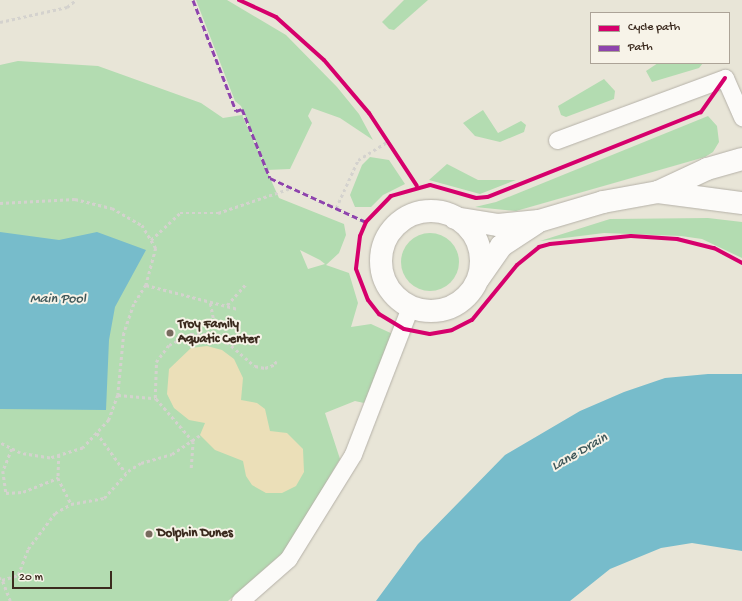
<!DOCTYPE html>
<html>
<head>
<meta charset="utf-8">
<style>
	body { margin:0 }
	#map { position:relative; width:742px; height:601px; overflow:hidden; background:#e8e5d7; font-family:"Gochi Hand",sans-serif }
	div>[style] { position:absolute }
	.green>* { inset:0; background:#b3dcb1 }
	.round { border-radius:50% }
	.sand>* { inset:0; background:#ebdfb8 }
	.water>* { inset:0; background:#77bccb }
	.path>* { height:2.5px; margin-top:-1.25px; transform-origin:0; background:repeating-linear-gradient(90deg,#d4d2ce 0 3px,transparent 0 6px) }
	.roads { filter:drop-shadow(0 0 1px #b5b1a8) drop-shadow(0 0 1px #b5b1a8) }
	.lane>* { height:17px; margin:-8.5px; padding:0 8.5px; transform-origin:8.5px; border-radius:8.5px; background:#fcfbf9 }
	.street>* { height:22px; margin:-11px; padding:0 11px; transform-origin:11px; border-radius:11px; background:#fcfbf9 }
	.street>.ring { margin:-11px; padding:0; box-sizing:content-box; background:none; border:22px solid #fcfbf9; border-radius:50% }
	.quiet>* { height:3px; margin-top:-1.5px; transform-origin:0; background:repeating-linear-gradient(90deg,#8e44ad 0 6px,transparent 0 9px) }
	.cycleway>* { height:4px; margin:-2px; padding:0 2px; transform-origin:2px; border-radius:2px; background:#d6006c }
	.dots>* { width:11px; height:11px; translate:-50% -50%; box-sizing:border-box; border:2px solid #f7f3e8; border-radius:50% }
	span { translate:-50% -50%; white-space:nowrap; text-align:center; line-height:1.15; -webkit-text-stroke:4px #f7f3e8; paint-order:stroke }
	.poi-label { font-size:13px; color:#3b2a1e; font-weight:700 }
	.left { translate:0 -50%; text-align:left }
	.water-label { font-size:14px; color:#3f5759; font-style:italic }
	.legend { position:absolute; left:590px; top:12px; width:140px; height:52px; box-sizing:border-box; background:#f7f3e8; border:1px solid #aca397; margin:0; padding:5px 7px; list-style:none; font-size:12px; color:#3b2a1e }
	.legend li { display:flex; align-items:center; gap:8px; height:20px }
	.legend b { width:20px; border:1px solid #aca397 }
	.scale { position:absolute; left:12px; top:571px; width:100px; height:18px; box-sizing:border-box; border:2px solid #3b2a1e; border-top:0; padding-left:5px; font-size:12px; line-height:14px; white-space:nowrap; color:#3b2a1e; -webkit-text-stroke:3px #f7f3e8; paint-order:stroke }
</style>
</head>
<body>
<div id="map">
	<div class="green">
		<div style="clip-path:polygon(196px 0,227px 0,286px 35px,337px 87px,359px 114px,373px 140px,340px 118px,312px 108px,308px 116px,312px 123px,290px 169px,267px 170px,241px 106px,235px 101px)"></div>
		<div style="clip-path:polygon(404px 0,428px 0,394px 30px,389px 29px,382px 22px)"></div>
		<div style="clip-path:polygon(evenodd,18px 61px,98px 66px,201px 103px,223px 118px,242px 115px,279px 198px,344px 224px,346px 235px,339px 253px,326px 265px,349px 273px,358px 303px,351px 327px,371px 324px,395px 335px,364px 403px,355px 401px,325px 413px,340px 459px,287px 549px,228px 601px,0 601px,0 65px,18px 61px,300px 250px,320px 260px,325px 264px,308px 269px,300px 250px)"></div>
		<div style="clip-path:polygon(658px 63px,703px 63px,699px 68px,652px 82px,646px 71px)"></div>
		<div style="clip-path:polygon(604px 79px,615px 91px,614px 99px,566px 117px,561px 115px,558px 106px)"></div>
		<div style="clip-path:polygon(483px 110px,498px 133px,521px 121px,526px 125px,524px 132px,500px 142px,475px 136px,463px 123px)"></div>
		<div style="clip-path:polygon(708px 116px,717px 126px,719px 142px,713px 152px,705px 157px,516px 211px,475px 207px,496px 202px)"></div>
		<div style="clip-path:polygon(370px 157px,389px 160px,405px 184px,383px 195px,371px 207px,355px 207px,350px 195px,362px 165px)"></div>
		<div style="clip-path:polygon(447px 164px,478px 180px,516px 180px,480px 194px,429px 180px)"></div>
		<div style="clip-path:polygon(708px 218px,742px 222px,742px 258px,702px 239px,681px 236px,604px 233px,540px 241px,610px 219px)"></div>
		<div class="round" style="left:401px;top:233px;width:58px;height:58px"></div>
	</div>
	<div class="sand">
		<div style="clip-path:polygon(207px 346px,222px 350px,234px 359px,243px 378px,241px 400px,257px 403px,265px 409px,270px 431px,287px 433px,303px 449px,304px 472px,296px 486px,282px 493px,266px 493px,252px 485px,246px 476px,243px 461px,215px 450px,200px 435px,205px 423px,189px 420px,174px 408px,167px 394px,169px 369px,191px 348px)"></div>
	</div>
	<div class="water">
		<div style="clip-path:polygon(0 232px,59px 240px,97px 232px,146px 250px,115px 307px,109px 340px,106px 410px,0 409px)"></div>
		<div style="clip-path:polygon(708px 374px,742px 374px,742px 551px,692px 543px,661px 548px,610px 569px,570px 601px,376px 601px,418px 544px,505px 455px,580px 411px,624px 392px,665px 378px)"></div>
	</div>
	<div class="path">
		<div style="left:0;top:22px;width:69px;rotate:-12.6deg"></div>
		<div style="left:67px;top:7px;width:11px;rotate:-38deg"></div>
		<div style="left:0;top:203px;width:75px;rotate:-3.1deg"></div>
		<div style="left:75px;top:199px;width:38px;rotate:14deg"></div>
		<div style="left:112px;top:208px;width:34px;rotate:30deg"></div>
		<div style="left:142px;top:225px;width:27px;rotate:59deg"></div>
		<div style="left:156px;top:248px;width:38px;rotate:105deg"></div>
		<div style="left:146px;top:285px;width:22px;rotate:122deg"></div>
		<div style="left:134px;top:304px;width:31px;rotate:109deg"></div>
		<div style="left:124px;top:333px;width:62px;rotate:95.5deg"></div>
		<div style="left:118px;top:395px;width:27px;rotate:110deg"></div>
		<div style="left:109px;top:420px;width:38px;rotate:133deg"></div>
		<div style="left:83px;top:448px;width:34px;rotate:163deg"></div>
		<div style="left:50px;top:458px;width:30px;rotate:-171deg"></div>
		<div style="left:20px;top:453px;width:22px;rotate:-153deg"></div>
		<div style="left:336px;top:208px;width:53px;rotate:-65.4deg"></div>
		<div style="left:358px;top:160px;width:36px;rotate:-32deg"></div>
		<div style="left:151px;top:240px;width:40px;rotate:-43deg"></div>
		<div style="left:180px;top:213px;width:38px"></div>
		<div style="left:218px;top:213px;width:77px;rotate:-18.9deg"></div>
		<div style="left:146px;top:285px;width:95px;rotate:14.6deg"></div>
		<div style="left:227px;top:305px;width:30px;rotate:-48deg"></div>
		<div style="left:208px;top:334px;width:17px;rotate:-73deg"></div>
		<div style="left:213px;top:318px;width:16px;rotate:-101deg"></div>
		<div style="left:118px;top:395px;width:37px;rotate:5deg"></div>
		<div style="left:97px;top:433px;width:49px;rotate:54.1deg"></div>
		<div style="left:12px;top:449px;width:24px;rotate:112deg"></div>
		<div style="left:3px;top:471px;width:22px;rotate:82deg"></div>
		<div style="left:6px;top:493px;width:17px;rotate:-3deg"></div>
		<div style="left:23px;top:492px;width:38px;rotate:-22deg"></div>
		<div style="left:59px;top:455px;width:23px;rotate:92deg"></div>
		<div style="left:58px;top:478px;width:29px;rotate:63deg"></div>
		<div style="left:191px;top:468px;width:26px;rotate:-86deg"></div>
		<div style="left:193px;top:442px;width:58px;rotate:-130.8deg"></div>
		<div style="left:155px;top:398px;width:36px;rotate:-88deg"></div>
		<div style="left:156px;top:362px;width:21px;rotate:-53deg"></div>
		<div style="left:169px;top:345px;width:25px;rotate:-27deg"></div>
		<div style="left:191px;top:334px;width:17px"></div>
		<div style="left:208px;top:334px;width:21px;rotate:23deg"></div>
		<div style="left:227px;top:342px;width:37px;rotate:41deg"></div>
		<div style="left:255px;top:366px;width:10px;rotate:11deg"></div>
		<div style="left:265px;top:368px;width:12px;rotate:-20deg"></div>
		<div style="left:276px;top:364px;width:4px;rotate:-117deg"></div>
		<div style="left:0;top:577px;width:5px;rotate:90deg"></div>
		<div style="left:10px;top:601px;width:22px;rotate:-111deg"></div>
		<div style="left:2px;top:580px;width:17px;rotate:-17deg"></div>
		<div style="left:18px;top:575px;width:28px;rotate:-69deg"></div>
		<div style="left:28px;top:549px;width:45px;rotate:-53.1deg"></div>
		<div style="left:55px;top:513px;width:18px;rotate:-29deg"></div>
		<div style="left:71px;top:504px;width:34px;rotate:-10deg"></div>
		<div style="left:104px;top:498px;width:36px;rotate:-48deg"></div>
		<div style="left:128px;top:471px;width:15px;rotate:-32deg"></div>
		<div style="left:141px;top:463px;width:32px;rotate:-16deg"></div>
		<div style="left:172px;top:454px;width:34px;rotate:-34deg"></div>
	</div>
	<div class="roads">
		<div class="lane">
			<div style="left:557px;top:140px;width:179px;rotate:-20.3deg"></div>
			<div style="left:725px;top:78px;width:43px;rotate:66.4deg"></div>
			<div style="left:240px;top:601px;width:64px;rotate:-41.2deg"></div>
			<div style="left:288px;top:559px;width:123px;rotate:-58.2deg"></div>
			<div style="left:353px;top:454px;width:158px;rotate:-68.8deg"></div>
		</div>
		<div class="street">
			<div style="left:658px;top:192px;width:85px;rotate:7.5deg"></div>
			<div class="ring" style="left:381px;top:211px;width:78px;height:78px"></div>
			<div style="left:455px;top:218px;width:44px;rotate:9.2deg"></div>
			<div style="left:498px;top:225px;width:41px;rotate:-5.6deg"></div>
			<div style="left:539px;top:221px;width:67px;rotate:-16.5deg"></div>
			<div style="left:603px;top:202px;width:56px;rotate:-10.3deg"></div>
			<div style="left:658px;top:192px;width:54px;rotate:-25.1deg"></div>
			<div style="left:707px;top:169px;width:36px;rotate:-16deg"></div>
			<div style="left:479px;top:278px;width:39px;rotate:-55deg"></div>
			<div style="left:501px;top:246px;width:42px;rotate:-33.3deg"></div>
		</div>
	</div>
	<div class="quiet">
		<div style="left:193px;top:0;width:119px;rotate:68.8deg"></div>
		<div style="left:236px;top:111px;width:6px;rotate:-18deg"></div>
		<div style="left:242px;top:109px;width:74px;rotate:67.9deg"></div>
		<div style="left:270px;top:178px;width:106px;rotate:24.6deg"></div>
	</div>
	<div class="cycleway">
		<div style="left:239px;top:0;width:41px;rotate:24.7deg"></div>
		<div style="left:276px;top:17px;width:64px;rotate:41.9deg"></div>
		<div style="left:324px;top:60px;width:70px;rotate:49.7deg"></div>
		<div style="left:369px;top:113px;width:87px;rotate:56.7deg"></div>
		<div style="left:725px;top:78px;width:42px;rotate:125.2deg"></div>
		<div style="left:701px;top:112px;width:230px;rotate:158.3deg"></div>
		<div style="left:487px;top:197px;width:11px;rotate:175deg"></div>
		<div style="left:476px;top:198px;width:48px;rotate:-164.2deg"></div>
		<div style="left:430px;top:185px;width:41px;rotate:164.2deg"></div>
		<div style="left:391px;top:196px;width:36px;rotate:134deg"></div>
		<div style="left:366px;top:222px;width:15px;rotate:113deg"></div>
		<div style="left:360px;top:236px;width:33px;rotate:97deg"></div>
		<div style="left:356px;top:269px;width:33px;rotate:69deg"></div>
		<div style="left:368px;top:300px;width:18px;rotate:52deg"></div>
		<div style="left:379px;top:314px;width:29px;rotate:31deg"></div>
		<div style="left:404px;top:329px;width:26px;rotate:11deg"></div>
		<div style="left:430px;top:334px;width:22px;rotate:-10deg"></div>
		<div style="left:452px;top:330px;width:22px;rotate:-27deg"></div>
		<div style="left:472px;top:320px;width:71px;rotate:-50.7deg"></div>
		<div style="left:517px;top:265px;width:28px;rotate:-39deg"></div>
		<div style="left:539px;top:247px;width:11px;rotate:-15deg"></div>
		<div style="left:550px;top:244px;width:81px;rotate:-5.6deg"></div>
		<div style="left:631px;top:236px;width:46px;rotate:3.7deg"></div>
		<div style="left:677px;top:239px;width:38px;rotate:14deg"></div>
		<div style="left:714px;top:248px;width:32px;rotate:28deg"></div>
	</div>
	<div class="dots">
		<div style="left:170px;top:333px;background:#786b5f"></div>
		<div style="left:149px;top:534px;background:#786b5f"></div>
	</div>
	<div class="poi-label">
		<span class="left" style="left:178px;top:333px">Troy Family<br>Aquatic Center</span>
		<span class="left" style="left:157px;top:534px">Dolphin Dunes</span>
	</div>
	<div class="water-label">
		<span style="left:58px;top:300px">Main Pool</span>
		<span style="left:580px;top:453px;rotate:-30deg">Lane Drain</span>
	</div>
	<ul class="legend">
	<li><b style="height:5px;background:#d6006c"></b>Cycle path</li>
	<li><b style="height:5px;background:#8e44ad"></b>Path</li>
	</ul>
	<div class="scale">20 m</div>
</div>
</body>
</html>
